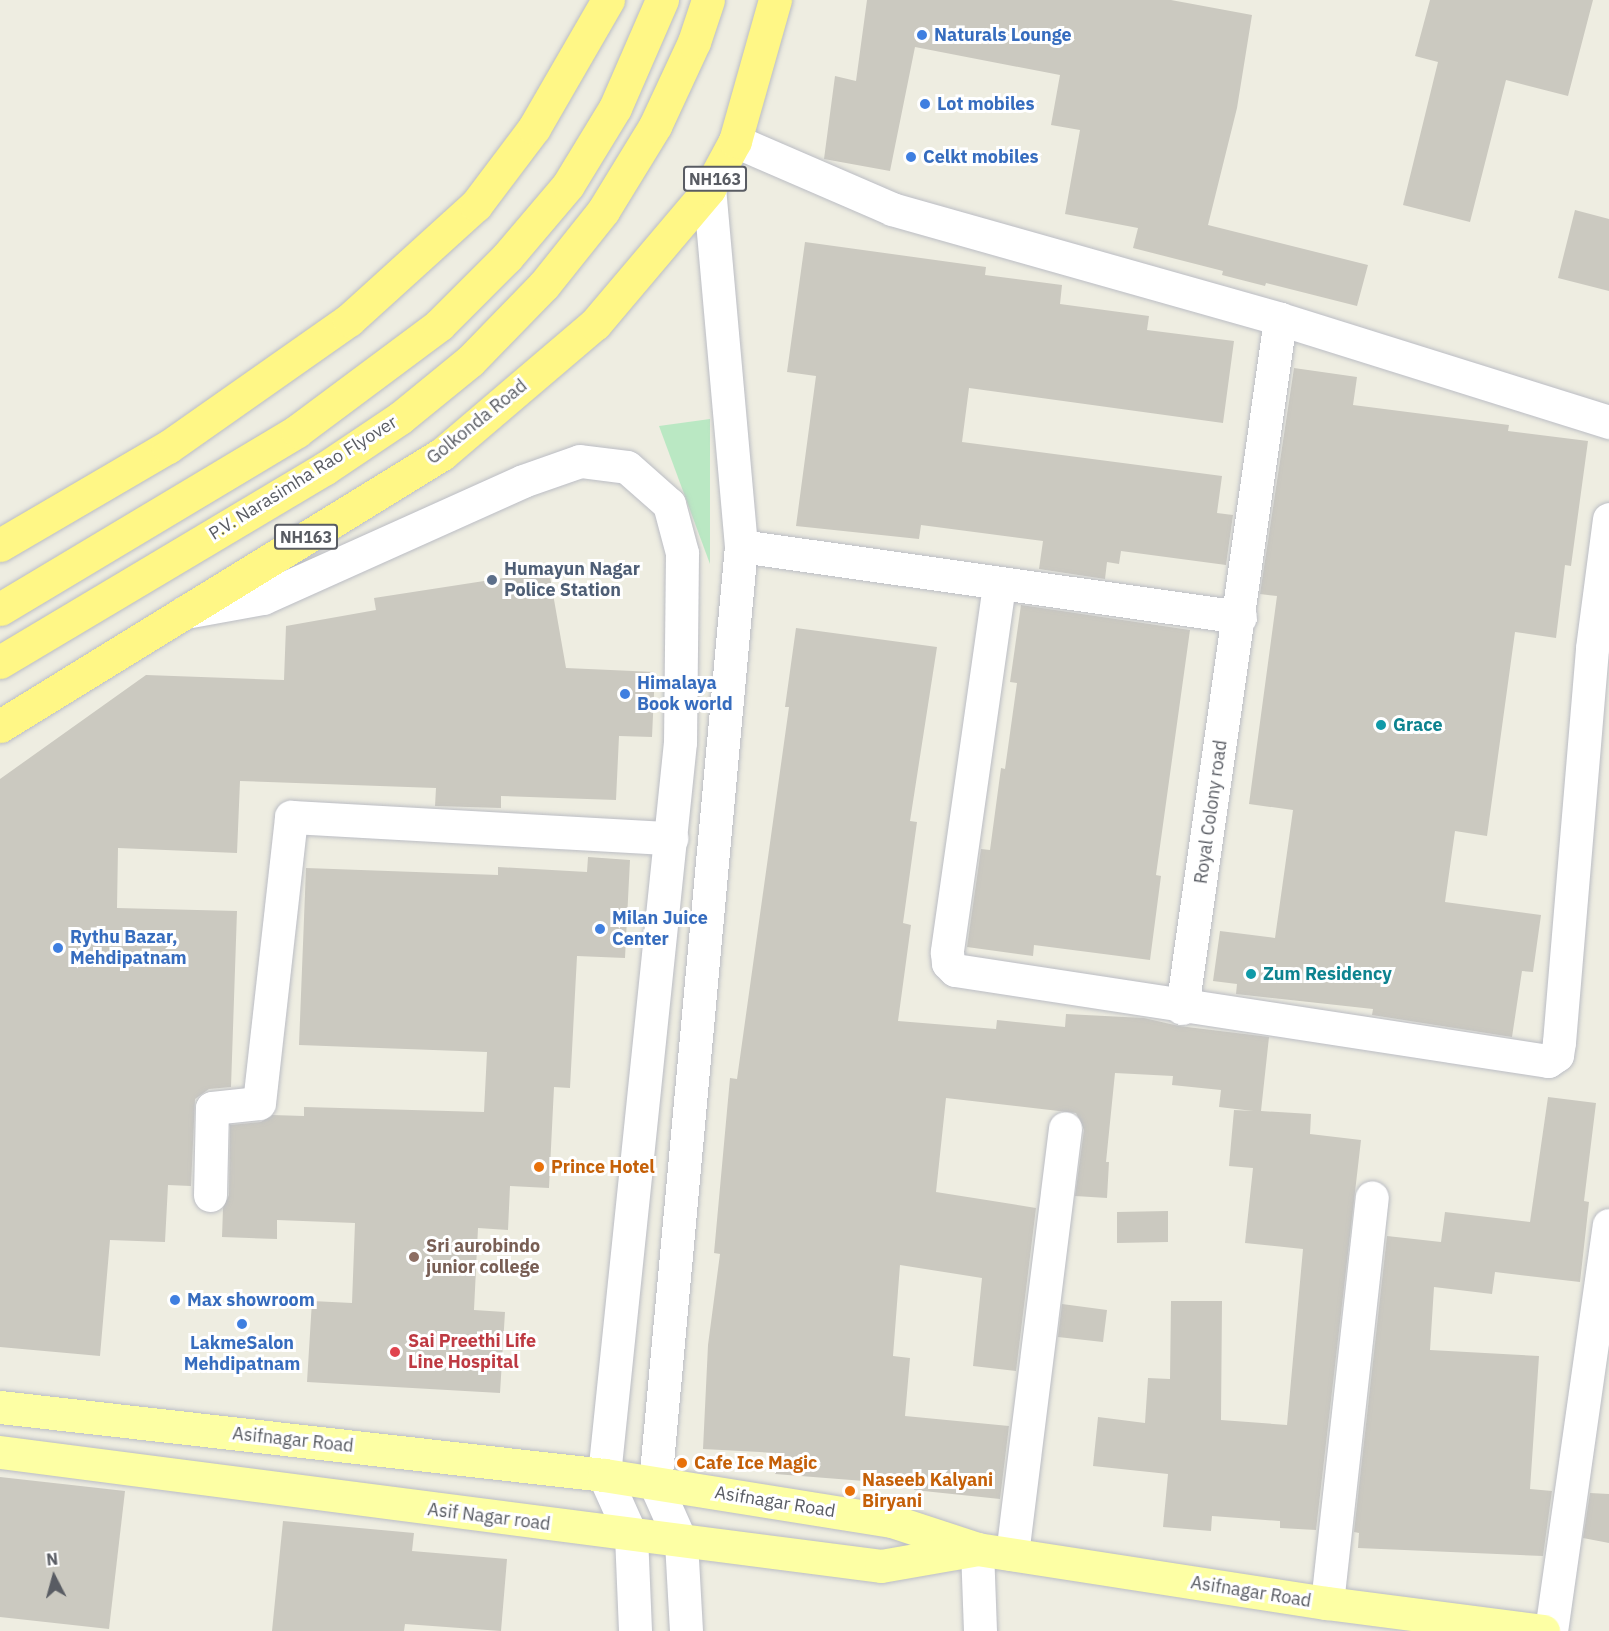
<!DOCTYPE html>
<html>
<head>
<meta charset="utf-8">
<style>
	body { margin:0 }
	#map { position:relative; width:1609px; height:1631px; overflow:hidden; background:#eeede1; font-family:"IBM Plex Sans",sans-serif }
	div>[style] { position:absolute }
	.green>* { inset:0; background:#bae8c3 }
	.building>* { inset:0; background:#cbc9c0 }
	.roads { filter:drop-shadow(0 0 2px #bbbdc4) drop-shadow(0 0 2px #bbbdc4) }
	.minor>* { height:33px; margin:-16.5px; padding:0 16.5px; transform-origin:16.5px; border-radius:16.5px; background:#fff }
	.major>* { height:33px; margin:-16.5px; padding:0 16.5px; transform-origin:16.5px; border-radius:16.5px; background:#fdffa4 }
	.highway>* { height:33px; margin:-16.5px; padding:0 16.5px; transform-origin:16.5px; border-radius:16.5px; background:#fff786 }
	.dots>* { width:16px; height:16px; translate:-50% -50%; box-sizing:border-box; border:3px solid #fff; border-radius:50% }
	span { translate:-50% -50%; white-space:nowrap; text-align:center; line-height:1.15; -webkit-text-stroke:6px #fff; paint-order:stroke }
	.shield-label span { padding:2px 4px; background:#fff; border:2px solid; border-radius:4px; -webkit-text-stroke-width:0 }
	.shield-label { font-size:16px; color:#595c63; font-weight:700 }
	.shop-label { font-size:18px; color:#366cbe; font-weight:700 }
	.left { translate:0 -50%; text-align:left }
	.street-label { font-size:18px; color:#595c63 }
	.service-label { font-size:18px; color:#4e5e75; font-weight:700 }
	.culture-label { font-size:18px; color:#0d838f; font-weight:700 }
	.food-label { font-size:18px; color:#c56008; font-weight:700 }
	.education-label { font-size:18px; color:#785e54; font-weight:700 }
	.health-label { font-size:18px; color:#be3a42; font-weight:700 }
	.north { position:absolute; left:24px; top:1547px; width:60px; height:60px; -webkit-text-stroke:4px #fff; paint-order:stroke; rotate:354deg; font-size:16px; font-weight:700; line-height:24px; text-align:center; color:#595c63 }
	.north::after { content:''; display:block; margin:auto; width:21px; height:27px; background:#595c63; clip-path:polygon(50% 0,100% 100%,50% 72%,0 100%) }
</style>
</head>
<body>
<div id="map">
	<div class="green">
		<div style="clip-path:polygon(710px 419px,710px 564px,659px 426px)"></div>
	</div>
	<div class="building">
		<div style="clip-path:polygon(867px 0,1171px 0,1252px 15px,1237px 108px,1208px 225px,1368px 265px,1357px 306px,1266px 283px,1265px 286px,1222px 275px,1223px 271px,1133px 248px,1138px 228px,1065px 214px,1080px 130px,1051px 125px,1060px 75px,915px 47px,890px 171px,824px 159px,835px 76px,856px 81px)"></div>
		<div style="clip-path:polygon(1430px 0,1593px 0,1568px 96px,1506px 80px,1470px 222px,1403px 205px,1438px 62px,1415px 56px)"></div>
		<div style="clip-path:polygon(1575px 210px,1609px 219px,1609px 291px,1558px 278px)"></div>
		<div style="clip-path:polygon(805px 242px,986px 267px,985px 275px,1062px 285px,1060px 304px,1149px 316px,1147px 330px,1234px 341px,1223px 423px,969px 388px,962px 442px,1222px 476px,1217px 513px,1233px 515px,1226px 565px,1121px 551px,1119px 564px,1107px 562px,1105px 579px,1039px 569px,1043px 541px,921px 525px,919px 539px,796px 526px,816px 376px,787px 372px)"></div>
		<div style="clip-path:polygon(1294px 368px,1357px 377px,1353px 405px,1509px 425px,1508px 431px,1588px 441px,1571px 566px,1565px 565px,1556px 638px,1515px 632px,1487px 836px,1455px 831px,1445px 902px,1541px 915px,1533px 972px,1522px 971px,1512px 1037px,1372px 1015px,1373px 1009px,1236px 994px,1237px 984px,1213px 981px,1220px 931px,1275px 938px,1293px 810px,1249px 804px,1277px 596px,1260px 594px)"></div>
		<div style="clip-path:polygon(549px 571px,566px 668px,655px 672px,652px 737px,619px 736px,616px 800px,501px 796px,501px 808px,435px 806px,436px 788px,240px 781px,237px 853px,118px 848px,117px 908px,237px 911px,231px 1087px,209px 1089px,195px 1099px,191px 1186px,168px 1185px,165px 1242px,110px 1240px,100px 1356px,0 1347px,0 779px,146px 675px,284px 680px,286px 626px,376px 610px,374px 598px)"></div>
		<div style="clip-path:polygon(1021px 605px,1190px 630px,1156px 875px,1161px 876px,1150px 960px,1034px 945px,1033px 956px,967px 947px,981px 849px,990px 850px,1001px 768px,1005px 769px,1017px 683px,1010px 682px)"></div>
		<div style="clip-path:polygon(796px 628px,937px 647px,910px 821px,917px 822px,903px 923px,911px 925px,898px 1021px,996px 1029px,997px 1020px,1065px 1027px,1066px 1014px,1144px 1018px,1179px 1026px,1269px 1037px,1261px 1111px,1311px 1114px,1310px 1134px,1361px 1140px,1316px 1530px,1280px 1528px,1280px 1521px,1212px 1516px,1211px 1531px,1163px 1527px,1168px 1474px,1093px 1466px,1098px 1417px,1145px 1423px,1148px 1378px,1170px 1379px,1171px 1301px,1222px 1301px,1221px 1420px,1287px 1425px,1303px 1249px,1245px 1243px,1253px 1168px,1229px 1166px,1234px 1110px,1253px 1111px,1219px 1107px,1221px 1090px,1172px 1085px,1173px 1076px,1115px 1073px,1106px 1162px,1109px 1162px,1107px 1198px,1075px 1196px,1084px 1130px,1076px 1113px,946px 1098px,936px 1192px,1036px 1208px,1016px 1371px,973px 1366px,982px 1278px,900px 1265px,893px 1356px,910px 1358px,905px 1416px,1009px 1426px,1000px 1499px,914px 1490px,915px 1485px,775px 1474px,777px 1453px,703px 1449px,708px 1345px,720px 1254px,714px 1253px,730px 1078px,737px 1079px,789px 707px,785px 707px)"></div>
		<div style="clip-path:polygon(588px 857px,630px 860px,625px 958px,577px 956px,570px 1088px,554px 1087px,549px 1188px,510px 1186px,508px 1230px,478px 1228px,474px 1310px,505px 1312px,500px 1393px,307px 1382px,312px 1301px,352px 1303px,355px 1223px,277px 1220px,277px 1239px,222px 1237px,223px 1208px,229px 1195px,230px 1125px,261px 1122px,272px 1115px,304px 1116px,304px 1107px,484px 1112px,487px 1052px,299px 1045px,306px 868px,498px 875px,498px 867px,587px 872px)"></div>
		<div style="clip-path:polygon(1548px 1097px,1596px 1103px,1584px 1201px,1589px 1202px,1580px 1282px,1495px 1272px,1492px 1294px,1434px 1287px,1430px 1350px,1539px 1356px,1530px 1489px,1552px 1491px,1543px 1556px,1358px 1548px,1359px 1533px,1354px 1532px,1387px 1236px,1441px 1242px,1445px 1212px,1530px 1222px)"></div>
		<div style="clip-path:polygon(1168px 1211px,1168px 1242px,1117px 1243px,1117px 1212px)"></div>
		<div style="clip-path:polygon(1062px 1304px,1107px 1310px,1103px 1342px,1058px 1337px)"></div>
		<div style="clip-path:polygon(0 1477px,125px 1491px,109px 1629px,0 1617px)"></div>
		<div style="clip-path:polygon(1590px 1493px,1609px 1494px,1609px 1543px,1583px 1538px)"></div>
		<div style="clip-path:polygon(283px 1521px,414px 1533px,412px 1551px,507px 1559px,501px 1631px,405px 1624px,404px 1631px,272px 1631px)"></div>
	</div>
	<div class="roads">
		<div class="minor">
			<div style="left:735px;top:141px;width:171px;rotate:23.4deg"></div>
			<div style="left:892px;top:209px;width:403px;rotate:15.8deg"></div>
			<div style="left:1280px;top:319px;width:345px;rotate:17.4deg"></div>
			<div style="left:741px;top:546px;width:504px;rotate:8.1deg"></div>
			<div style="left:999px;top:585px;width:371px;rotate:98.1deg"></div>
			<div style="left:947px;top:952px;width:11px;rotate:85deg"></div>
			<div style="left:948px;top:963px;width:10px;rotate:45deg"></div>
			<div style="left:955px;top:970px;width:600px;rotate:8.72deg"></div>
			<div style="left:1548px;top:1061px;width:11px;rotate:-34deg"></div>
			<div style="left:1557px;top:1055px;width:13px;rotate:-81deg"></div>
			<div style="left:1559px;top:1042px;width:395px;rotate:-85.2deg"></div>
			<div style="left:1592px;top:648px;width:130px;rotate:-82.5deg"></div>
			<div style="left:185px;top:612px;width:79px;rotate:-10.2deg"></div>
			<div style="left:263px;top:598px;width:285px;rotate:-24.2deg"></div>
			<div style="left:523px;top:481px;width:60px;rotate:-19.3deg"></div>
			<div style="left:580px;top:461px;width:47px;rotate:7.3deg"></div>
			<div style="left:627px;top:467px;width:56px;rotate:41.4deg"></div>
			<div style="left:669px;top:504px;width:51px;rotate:75.1deg"></div>
			<div style="left:682px;top:553px;width:189px;rotate:90.6deg"></div>
			<div style="left:680px;top:742px;width:737px;rotate:95.92deg"></div>
			<div style="left:604px;top:1475px;width:66px;rotate:65.8deg"></div>
			<div style="left:631px;top:1535px;width:96px;rotate:87.6deg"></div>
			<div style="left:1182px;top:1008px;width:696px;rotate:-81.9deg"></div>
			<div style="left:210px;top:1195px;width:87px;rotate:-88.7deg"></div>
			<div style="left:212px;top:1108px;width:47px;rotate:-6.1deg"></div>
			<div style="left:259px;top:1103px;width:288px;rotate:-83.6deg"></div>
			<div style="left:291px;top:817px;width:381px;rotate:3.2deg"></div>
			<div style="left:977px;top:1549px;width:82px;rotate:87.9deg"></div>
			<div style="left:1012px;top:1554px;width:429px;rotate:-82.9deg"></div>
			<div style="left:1327px;top:1603px;width:408px;rotate:-83.7deg"></div>
			<div style="left:686px;top:1631px;width:89px;rotate:-93.2deg"></div>
			<div style="left:681px;top:1542px;width:64px;rotate:-114.1deg"></div>
			<div style="left:655px;top:1484px;width:942px;rotate:-84.76deg"></div>
			<div style="left:741px;top:546px;width:358px;rotate:-95.1deg"></div>
			<div style="left:1551px;top:1631px;width:410px;rotate:-81.9deg"></div>
		</div>
		<div class="major">
			<div style="left:0;top:1407px;width:608px;rotate:6.42deg"></div>
			<div style="left:604px;top:1475px;width:292px;rotate:9.1deg"></div>
			<div style="left:892px;top:1521px;width:89px;rotate:18.2deg"></div>
			<div style="left:977px;top:1549px;width:354px;rotate:8.8deg"></div>
			<div style="left:1327px;top:1603px;width:218px;rotate:7.4deg"></div>
			<div style="left:0;top:1452px;width:888px;rotate:7.37deg"></div>
			<div style="left:881px;top:1566px;width:93px;rotate:-9.9deg"></div>
		</div>
		<div class="highway">
			<div style="left:0;top:545px;width:194px;rotate:-30.3deg"></div>
			<div style="left:168px;top:447px;width:221px;rotate:-35.1deg"></div>
			<div style="left:349px;top:320px;width:171px;rotate:-42.2deg"></div>
			<div style="left:476px;top:205px;width:96px;rotate:-53deg"></div>
			<div style="left:534px;top:128px;width:148px;rotate:-60deg"></div>
			<div style="left:0;top:609px;width:346px;rotate:-30.9deg"></div>
			<div style="left:297px;top:431px;width:177px;rotate:-36.7deg"></div>
			<div style="left:439px;top:325px;width:96px;rotate:-45deg"></div>
			<div style="left:507px;top:257px;width:94px;rotate:-49.7deg"></div>
			<div style="left:568px;top:185px;width:90px;rotate:-58.6deg"></div>
			<div style="left:615px;top:108px;width:118px;rotate:-66.5deg"></div>
			<div style="left:0;top:662px;width:377px;rotate:-30.8deg"></div>
			<div style="left:324px;top:469px;width:92px;rotate:-33.9deg"></div>
			<div style="left:400px;top:418px;width:90px;rotate:-39.2deg"></div>
			<div style="left:470px;top:361px;width:106px;rotate:-45.8deg"></div>
			<div style="left:544px;top:285px;width:95px;rotate:-51.4deg"></div>
			<div style="left:603px;top:211px;width:100px;rotate:-58.5deg"></div>
			<div style="left:655px;top:126px;width:93px;rotate:-65.1deg"></div>
			<div style="left:694px;top:42px;width:44px;rotate:-71.6deg"></div>
			<div style="left:0;top:726px;width:519px;rotate:-31.61deg"></div>
			<div style="left:442px;top:454px;width:201px;rotate:-40.4deg"></div>
			<div style="left:595px;top:324px;width:177px;rotate:-49.8deg"></div>
			<div style="left:709px;top:189px;width:55px;rotate:-61.6deg"></div>
			<div style="left:735px;top:141px;width:147px;rotate:-74.2deg"></div>
		</div>
	</div>
	<div class="dots">
		<div style="left:922px;top:35px;background:#3f7fe0"></div>
		<div style="left:925px;top:104px;background:#3f7fe0"></div>
		<div style="left:911px;top:157px;background:#3f7fe0"></div>
		<div style="left:492px;top:580px;background:#5c6f8a"></div>
		<div style="left:625px;top:694px;background:#3f7fe0"></div>
		<div style="left:1381px;top:725px;background:#0f9aa8"></div>
		<div style="left:600px;top:929px;background:#3f7fe0"></div>
		<div style="left:58px;top:948px;background:#3f7fe0"></div>
		<div style="left:1251px;top:974px;background:#0f9aa8"></div>
		<div style="left:539px;top:1167px;background:#e8710a"></div>
		<div style="left:414px;top:1257px;background:#8d6e63"></div>
		<div style="left:175px;top:1300px;background:#3f7fe0"></div>
		<div style="left:242px;top:1324px;background:#3f7fe0"></div>
		<div style="left:395px;top:1352px;background:#e0444e"></div>
		<div style="left:682px;top:1463px;background:#e8710a"></div>
		<div style="left:850px;top:1491px;background:#e8710a"></div>
	</div>
	<div class="shield-label">
		<span style="left:715px;top:179px">NH163</span>
		<span style="left:306px;top:537px">NH163</span>
	</div>
	<div class="shop-label">
		<span class="left" style="left:934px;top:35px">Naturals Lounge</span>
		<span class="left" style="left:937px;top:104px">Lot mobiles</span>
		<span class="left" style="left:923px;top:157px">Celkt mobiles</span>
		<span class="left" style="left:637px;top:694px">Himalaya<br>Book world</span>
		<span class="left" style="left:612px;top:929px">Milan Juice<br>Center</span>
		<span class="left" style="left:70px;top:948px">Rythu Bazar,<br>Mehdipatnam</span>
		<span class="left" style="left:187px;top:1300px">Max showroom</span>
		<span style="left:242px;top:1354px">LakmeSalon<br>Mehdipatnam</span>
	</div>
	<div class="street-label">
		<span style="left:477px;top:422px;rotate:-39deg">Golkonda Road</span>
		<span style="left:303px;top:478px;rotate:-32deg">P.V. Narasimha Rao Flyover</span>
		<span style="left:1211px;top:812px;rotate:-82deg">Royal Colony road</span>
		<span style="left:293px;top:1440px;rotate:6deg">Asifnagar Road</span>
		<span style="left:775px;top:1502px;rotate:9deg">Asifnagar Road</span>
		<span style="left:489px;top:1517px;rotate:7deg">Asif Nagar road</span>
		<span style="left:1251px;top:1592px;rotate:9deg">Asifnagar Road</span>
	</div>
	<div class="service-label">
		<span class="left" style="left:504px;top:580px">Humayun Nagar<br>Police Station</span>
	</div>
	<div class="culture-label">
		<span class="left" style="left:1393px;top:725px">Grace</span>
		<span class="left" style="left:1263px;top:974px">Zum Residency</span>
	</div>
	<div class="food-label">
		<span class="left" style="left:551px;top:1167px">Prince Hotel</span>
		<span class="left" style="left:694px;top:1463px">Cafe Ice Magic</span>
		<span class="left" style="left:862px;top:1491px">Naseeb Kalyani<br>Biryani</span>
	</div>
	<div class="education-label">
		<span class="left" style="left:426px;top:1257px">Sri aurobindo<br>junior college</span>
	</div>
	<div class="health-label">
		<span class="left" style="left:408px;top:1352px">Sai Preethi Life<br>Line Hospital</span>
	</div>
	<div class="north">N</div>
</div>
</body>
</html>
